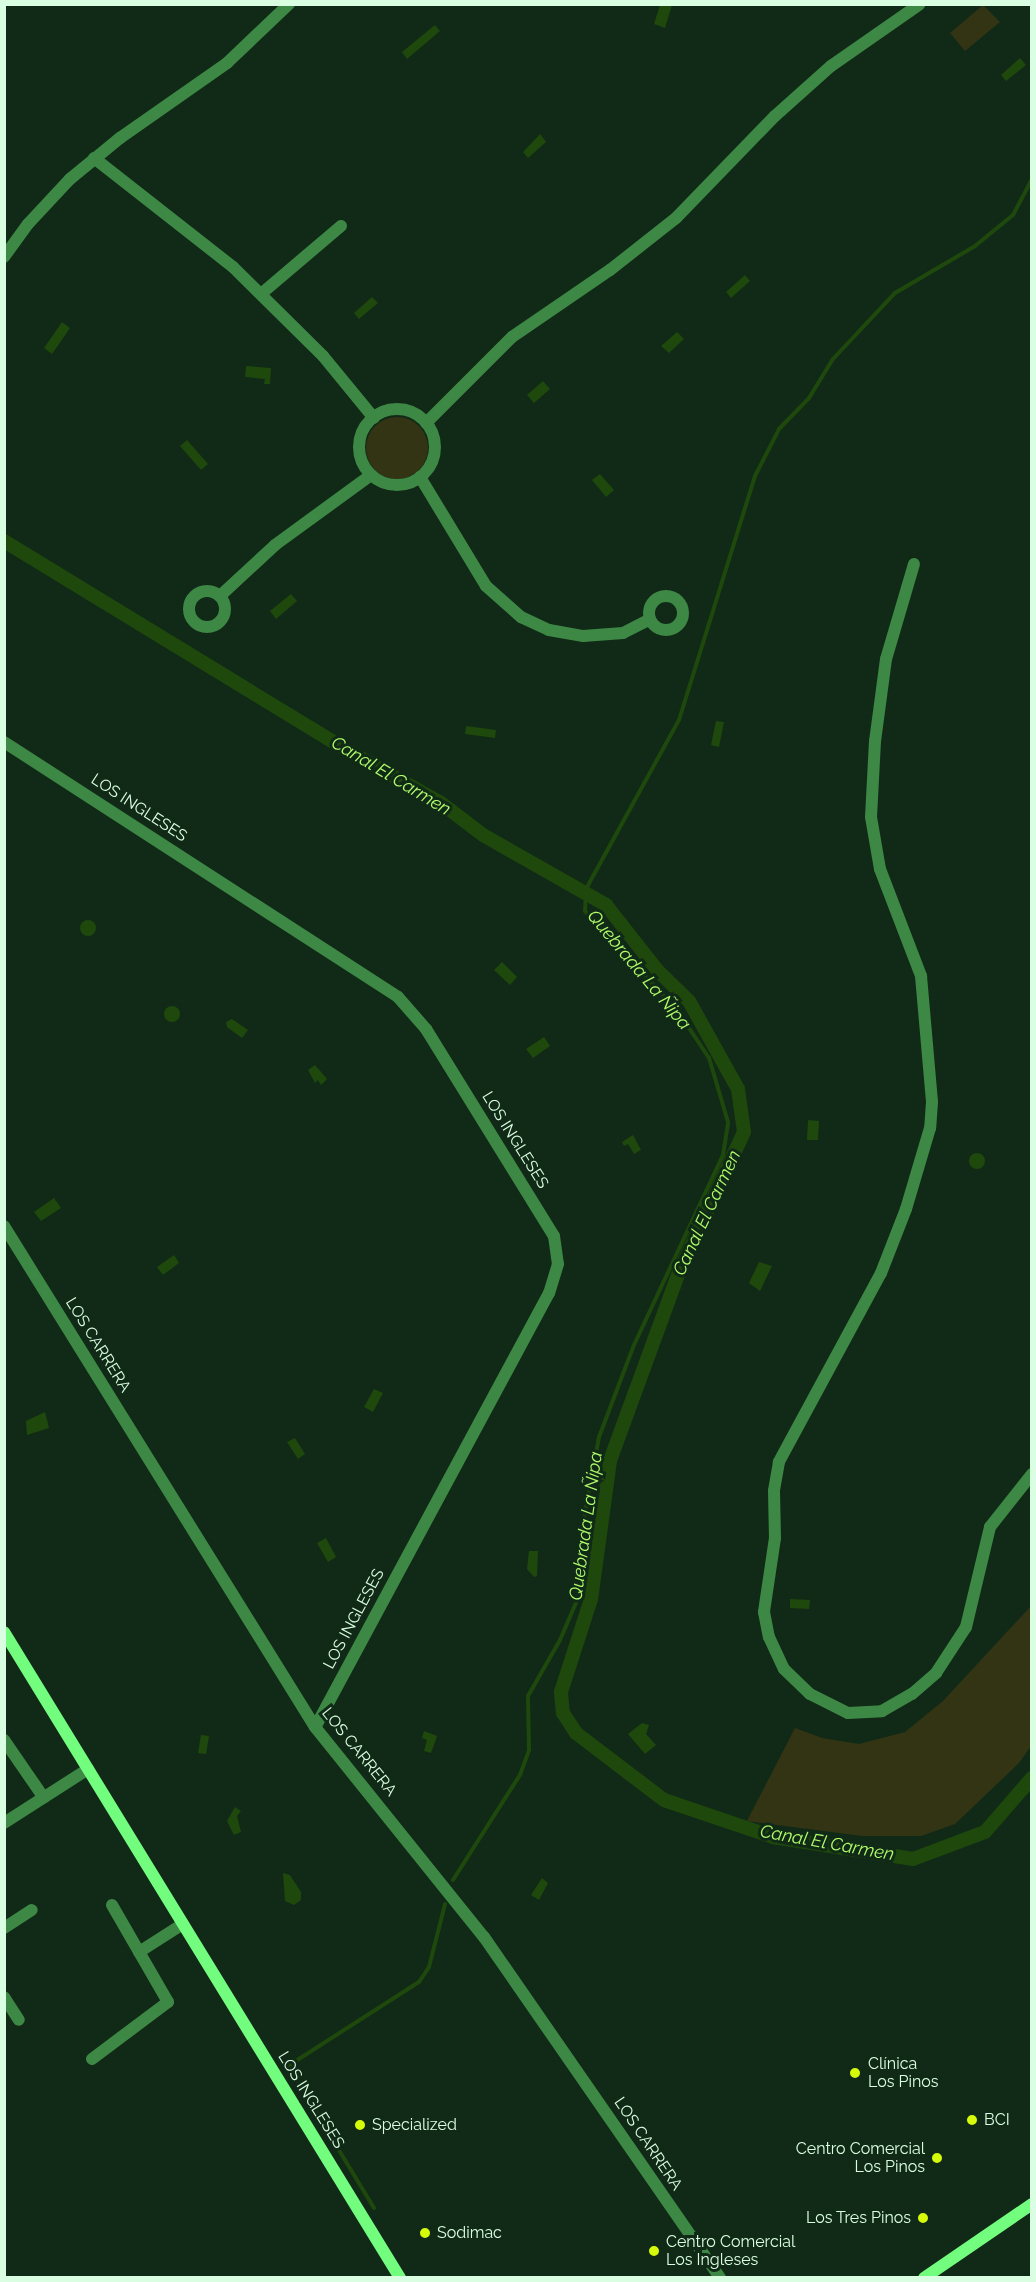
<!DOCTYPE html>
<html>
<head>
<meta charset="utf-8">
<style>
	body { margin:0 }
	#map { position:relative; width:1036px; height:2282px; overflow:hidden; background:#112a17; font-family:Raleway,sans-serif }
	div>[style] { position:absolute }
	.green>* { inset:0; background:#333414 }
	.round { border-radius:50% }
	.water>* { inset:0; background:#1e480c }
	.stream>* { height:4px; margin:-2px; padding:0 2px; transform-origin:2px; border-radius:2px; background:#1e480c }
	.canal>* { height:14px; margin:-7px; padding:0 7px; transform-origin:7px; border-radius:7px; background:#1e480c }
	.street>* { height:12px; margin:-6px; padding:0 6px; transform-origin:6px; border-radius:6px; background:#3d8844 }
	.street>.ring { margin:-6px; padding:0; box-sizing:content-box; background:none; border:12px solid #3d8844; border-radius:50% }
	.secondary>* { height:12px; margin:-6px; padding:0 6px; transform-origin:6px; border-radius:6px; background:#73fd7f }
	.dots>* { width:16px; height:16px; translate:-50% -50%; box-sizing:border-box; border:3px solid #112a17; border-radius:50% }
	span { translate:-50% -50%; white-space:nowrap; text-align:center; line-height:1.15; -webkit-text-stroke:6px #112a17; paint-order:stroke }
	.street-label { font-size:16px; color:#dafee1 }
	.poi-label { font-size:16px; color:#dafee1 }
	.left { translate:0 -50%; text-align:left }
	.right { translate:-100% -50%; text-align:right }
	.water-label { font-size:18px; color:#b0fd6a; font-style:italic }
	.frame { position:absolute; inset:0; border:6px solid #dafee1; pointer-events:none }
</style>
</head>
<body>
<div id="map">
	<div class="green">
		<div style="clip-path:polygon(983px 5px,1000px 22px,965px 51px,950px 33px)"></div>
		<div class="round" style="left:366px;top:417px;width:62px;height:62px"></div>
		<div style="clip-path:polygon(1031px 1606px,1031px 1746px,1019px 1763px,955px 1824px,921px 1836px,862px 1836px,747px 1821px,795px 1728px,822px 1738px,859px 1744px,905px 1732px,943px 1701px)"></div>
	</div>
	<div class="water">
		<div style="clip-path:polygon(660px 5px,672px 5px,665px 28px,654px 24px)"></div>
		<div style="clip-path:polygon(435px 25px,440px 31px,407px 59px,402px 52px)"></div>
		<div style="clip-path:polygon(1020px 58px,1026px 65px,1006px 81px,1001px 75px)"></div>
		<div style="clip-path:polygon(540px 134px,546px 142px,528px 158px,523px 152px)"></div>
		<div style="clip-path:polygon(745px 275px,750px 281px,731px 298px,726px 292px)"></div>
		<div style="clip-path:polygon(372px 297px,378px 303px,359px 319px,354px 313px)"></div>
		<div style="clip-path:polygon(62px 322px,70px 328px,52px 354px,44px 348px)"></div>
		<div style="clip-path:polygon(677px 332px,684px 339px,669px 353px,661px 346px)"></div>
		<div style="clip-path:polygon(246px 366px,271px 368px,270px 384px,264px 384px,265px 379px,245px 377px)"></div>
		<div style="clip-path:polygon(543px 381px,550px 389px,534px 403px,527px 395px)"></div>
		<div style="clip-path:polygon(187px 440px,208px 464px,201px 470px,180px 446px)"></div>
		<div style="clip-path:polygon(600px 474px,614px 490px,606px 497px,592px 480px)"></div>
		<div style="clip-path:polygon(291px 594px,297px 601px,276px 619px,270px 611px)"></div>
		<div style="clip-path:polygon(716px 721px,724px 722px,719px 747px,711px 745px)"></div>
		<div style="clip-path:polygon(466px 726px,496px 730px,495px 738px,465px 734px)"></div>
		<div class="round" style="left:80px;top:920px;width:16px;height:16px"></div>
		<div style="clip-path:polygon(502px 962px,517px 977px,510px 985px,494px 970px)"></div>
		<div class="round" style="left:164px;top:1006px;width:16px;height:16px"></div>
		<div style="clip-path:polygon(232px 1019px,248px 1030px,242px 1038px,227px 1027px,226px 1022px)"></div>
		<div style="clip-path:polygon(544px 1037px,550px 1046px,533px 1058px,526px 1049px)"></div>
		<div style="clip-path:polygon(315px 1065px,327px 1079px,321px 1085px,318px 1080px,315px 1083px,308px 1070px)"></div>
		<div style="clip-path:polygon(808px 1120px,819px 1121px,818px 1140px,807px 1140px)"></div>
		<div style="clip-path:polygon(633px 1135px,641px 1150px,634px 1154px,628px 1144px,624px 1146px,622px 1142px)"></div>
		<div class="round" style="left:969px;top:1153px;width:16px;height:16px"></div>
		<div style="clip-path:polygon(54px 1198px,61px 1208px,41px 1221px,34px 1212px)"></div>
		<div style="clip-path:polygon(174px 1255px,179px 1263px,163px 1275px,157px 1267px)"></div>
		<div style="clip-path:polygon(759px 1262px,772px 1266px,760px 1291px,749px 1283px)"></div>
		<div style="clip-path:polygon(374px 1389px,383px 1393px,373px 1412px,364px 1407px)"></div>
		<div style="clip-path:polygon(45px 1412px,49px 1428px,27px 1435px,26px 1421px)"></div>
		<div style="clip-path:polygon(295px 1438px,305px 1454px,298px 1459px,287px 1442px)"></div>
		<div style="clip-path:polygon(326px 1538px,336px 1557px,328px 1562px,317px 1543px)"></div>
		<div style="clip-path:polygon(529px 1551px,538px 1551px,537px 1576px,534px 1577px,527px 1569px)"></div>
		<div style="clip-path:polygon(790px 1599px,810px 1600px,809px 1609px,790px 1608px)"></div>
		<div style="clip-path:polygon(642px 1723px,649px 1725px,646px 1734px,656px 1745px,645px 1754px,628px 1734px)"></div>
		<div style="clip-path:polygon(424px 1731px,437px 1736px,431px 1753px,424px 1751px,427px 1740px,422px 1738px)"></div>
		<div style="clip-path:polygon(201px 1735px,209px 1736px,206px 1754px,198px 1753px)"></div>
		<div style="clip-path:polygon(235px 1807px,241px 1811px,237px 1816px,241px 1832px,234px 1835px,227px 1821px)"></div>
		<div style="clip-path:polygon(283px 1873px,290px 1875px,301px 1892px,301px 1900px,294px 1905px,285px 1901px)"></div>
		<div style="clip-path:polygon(542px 1878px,548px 1883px,539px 1900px,531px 1895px)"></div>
	</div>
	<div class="stream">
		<div style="left:453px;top:1880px;width:125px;rotate:-57.5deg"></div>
		<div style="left:520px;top:1775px;width:27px;rotate:-70deg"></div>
		<div style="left:529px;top:1750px;width:54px;rotate:-91.1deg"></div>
		<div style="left:528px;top:1696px;width:64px;rotate:-60.3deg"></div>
		<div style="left:560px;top:1640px;width:46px;rotate:-66.8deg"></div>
		<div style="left:578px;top:1598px;width:63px;rotate:-87.3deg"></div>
		<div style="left:581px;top:1535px;width:100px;rotate:-79.6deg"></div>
		<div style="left:599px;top:1437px;width:98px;rotate:-69.2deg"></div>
		<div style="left:634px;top:1345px;width:210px;rotate:-64.9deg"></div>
		<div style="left:723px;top:1155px;width:33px;rotate:-81deg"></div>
		<div style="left:728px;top:1122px;width:67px;rotate:-106.5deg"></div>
		<div style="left:709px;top:1058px;width:58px;rotate:-123.7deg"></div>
		<div style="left:677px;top:1010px;width:135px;rotate:-132.9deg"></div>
		<div style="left:585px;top:911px;width:22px;rotate:-87deg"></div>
		<div style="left:586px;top:889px;width:193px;rotate:-61.2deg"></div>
		<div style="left:679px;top:720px;width:256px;rotate:-72.7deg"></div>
		<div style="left:755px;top:476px;width:53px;rotate:-62.9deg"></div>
		<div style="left:779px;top:429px;width:43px;rotate:-45.9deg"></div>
		<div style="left:809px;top:398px;width:46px;rotate:-58.4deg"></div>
		<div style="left:833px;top:359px;width:91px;rotate:-46.8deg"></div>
		<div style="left:895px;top:293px;width:93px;rotate:-30.4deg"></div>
		<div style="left:975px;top:246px;width:49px;rotate:-39.2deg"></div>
		<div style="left:1013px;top:215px;width:41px;rotate:-62.2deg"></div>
		<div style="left:374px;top:2208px;width:166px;rotate:-121.2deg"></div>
		<div style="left:288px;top:2066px;width:156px;rotate:-32.7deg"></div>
		<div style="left:419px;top:1982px;width:18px;rotate:-56deg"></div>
		<div style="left:429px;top:1967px;width:65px;rotate:-75.7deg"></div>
	</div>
	<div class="canal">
		<div style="left:4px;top:541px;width:397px;rotate:31.4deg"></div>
		<div style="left:343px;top:748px;width:112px;rotate:29.3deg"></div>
		<div style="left:441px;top:803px;width:53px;rotate:37.3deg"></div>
		<div style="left:483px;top:835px;width:142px;rotate:29.6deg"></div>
		<div style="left:606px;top:905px;width:84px;rotate:51.8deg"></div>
		<div style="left:658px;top:971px;width:43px;rotate:44.1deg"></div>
		<div style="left:689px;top:1001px;width:101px;rotate:60.9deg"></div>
		<div style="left:738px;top:1089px;width:43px;rotate:82.1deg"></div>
		<div style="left:744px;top:1132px;width:154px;rotate:114.9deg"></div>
		<div style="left:679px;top:1272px;width:201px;rotate:110.1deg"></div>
		<div style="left:610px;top:1461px;width:139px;rotate:97.8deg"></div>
		<div style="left:591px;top:1599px;width:98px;rotate:107.9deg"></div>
		<div style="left:561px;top:1692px;width:21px;rotate:85deg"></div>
		<div style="left:563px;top:1713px;width:24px;rotate:57deg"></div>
		<div style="left:576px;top:1733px;width:111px;rotate:37.3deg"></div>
		<div style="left:664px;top:1800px;width:115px;rotate:18.7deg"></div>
		<div style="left:773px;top:1837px;width:142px;rotate:8.9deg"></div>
		<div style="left:913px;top:1859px;width:77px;rotate:-20.6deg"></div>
		<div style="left:985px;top:1832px;width:72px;rotate:-49deg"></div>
	</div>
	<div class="street">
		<div style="left:94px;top:158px;width:177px;rotate:38.1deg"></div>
		<div style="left:233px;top:267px;width:127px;rotate:44.7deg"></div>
		<div style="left:323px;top:356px;width:80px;rotate:50.6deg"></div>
		<div style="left:4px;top:257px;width:41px;rotate:-54deg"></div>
		<div style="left:28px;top:224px;width:62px;rotate:-47deg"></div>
		<div style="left:70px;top:179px;width:65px;rotate:-39.4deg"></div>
		<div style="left:120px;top:138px;width:131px;rotate:-35deg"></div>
		<div style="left:227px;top:63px;width:86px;rotate:-43.6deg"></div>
		<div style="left:261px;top:294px;width:105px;rotate:-40.4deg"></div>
		<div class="ring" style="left:359px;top:409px;width:64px;height:64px"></div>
		<div style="left:426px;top:423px;width:122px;rotate:-45deg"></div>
		<div style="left:512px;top:337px;width:119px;rotate:-34.4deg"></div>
		<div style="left:610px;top:270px;width:84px;rotate:-38.2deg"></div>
		<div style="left:676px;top:218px;width:142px;rotate:-45.9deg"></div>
		<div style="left:775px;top:116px;width:75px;rotate:-41.8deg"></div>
		<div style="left:831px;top:66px;width:108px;rotate:-34.9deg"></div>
		<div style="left:420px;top:477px;width:127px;rotate:58.8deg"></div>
		<div style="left:486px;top:586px;width:47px;rotate:41.5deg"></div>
		<div style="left:521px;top:617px;width:31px;rotate:25deg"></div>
		<div style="left:549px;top:630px;width:35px;rotate:10deg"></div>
		<div style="left:583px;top:636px;width:40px;rotate:-4.3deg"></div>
		<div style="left:623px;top:633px;width:30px;rotate:-27deg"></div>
		<div style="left:914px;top:564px;width:99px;rotate:106.4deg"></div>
		<div style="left:886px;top:659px;width:83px;rotate:97.6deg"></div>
		<div style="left:875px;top:741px;width:76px;rotate:93deg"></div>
		<div style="left:871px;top:817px;width:53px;rotate:80.2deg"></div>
		<div style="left:880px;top:869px;width:115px;rotate:69deg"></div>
		<div style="left:921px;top:976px;width:126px;rotate:85deg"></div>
		<div style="left:932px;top:1102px;width:26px;rotate:94deg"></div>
		<div style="left:930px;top:1128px;width:84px;rotate:106.5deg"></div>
		<div style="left:906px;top:1209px;width:69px;rotate:111.3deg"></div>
		<div style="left:881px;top:1273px;width:215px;rotate:118.4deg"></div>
		<div style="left:779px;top:1462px;width:29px;rotate:100deg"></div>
		<div style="left:774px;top:1491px;width:47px;rotate:88.8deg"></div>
		<div style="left:775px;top:1538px;width:75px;rotate:98.5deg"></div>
		<div style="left:764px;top:1612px;width:25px;rotate:79deg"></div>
		<div style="left:769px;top:1637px;width:35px;rotate:65deg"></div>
		<div style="left:784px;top:1669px;width:36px;rotate:44deg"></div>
		<div style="left:810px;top:1694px;width:42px;rotate:26.6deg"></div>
		<div style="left:848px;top:1713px;width:34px;rotate:-3deg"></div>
		<div style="left:882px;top:1711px;width:34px;rotate:-30deg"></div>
		<div style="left:912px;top:1694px;width:32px;rotate:-41deg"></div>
		<div style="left:936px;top:1673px;width:55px;rotate:-56.9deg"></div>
		<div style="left:966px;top:1627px;width:103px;rotate:-76.5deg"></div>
		<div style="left:990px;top:1527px;width:68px;rotate:-51.6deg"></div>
		<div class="ring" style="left:189px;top:591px;width:24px;height:24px"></div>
		<div style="left:220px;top:596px;width:75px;rotate:-42.8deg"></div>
		<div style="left:275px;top:545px;width:119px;rotate:-36.1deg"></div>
		<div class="ring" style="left:649px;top:596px;width:22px;height:22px"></div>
		<div style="left:4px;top:742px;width:469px;rotate:32.9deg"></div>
		<div style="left:398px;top:997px;width:43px;rotate:48.8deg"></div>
		<div style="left:426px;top:1029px;width:243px;rotate:58.3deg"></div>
		<div style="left:554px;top:1236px;width:28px;rotate:82deg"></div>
		<div style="left:558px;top:1264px;width:30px;rotate:107deg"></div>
		<div style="left:549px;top:1293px;width:493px;rotate:118.3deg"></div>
		<div style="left:4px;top:1226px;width:590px;rotate:58.17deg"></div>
		<div style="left:315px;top:1727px;width:270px;rotate:51.2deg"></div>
		<div style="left:484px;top:1937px;width:415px;rotate:55.3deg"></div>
		<div style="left:4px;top:1740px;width:70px;rotate:55.4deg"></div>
		<div style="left:4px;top:1823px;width:100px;rotate:-32.7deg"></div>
		<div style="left:4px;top:1928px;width:33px;rotate:-33deg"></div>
		<div style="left:139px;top:1952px;width:52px;rotate:-32.5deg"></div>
		<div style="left:4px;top:1997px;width:27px;rotate:57deg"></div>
		<div style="left:92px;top:2059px;width:95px;rotate:-36.9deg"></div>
		<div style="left:168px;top:2002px;width:112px;rotate:-120deg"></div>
	</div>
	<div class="secondary">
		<div style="left:4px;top:1632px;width:758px;rotate:58.49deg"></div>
		<div style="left:924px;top:2278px;width:131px;rotate:-34.4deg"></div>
	</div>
	<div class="dots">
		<div style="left:855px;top:2073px;background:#d5fb0a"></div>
		<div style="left:972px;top:2120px;background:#d5fb0a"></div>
		<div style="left:360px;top:2125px;background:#d5fb0a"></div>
		<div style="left:937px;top:2158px;background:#d5fb0a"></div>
		<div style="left:923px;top:2218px;background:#d5fb0a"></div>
		<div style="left:425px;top:2233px;background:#d5fb0a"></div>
		<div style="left:654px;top:2251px;background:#d5fb0a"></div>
	</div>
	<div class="street-label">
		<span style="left:139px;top:808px;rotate:33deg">LOS INGLESES</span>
		<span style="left:515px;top:1140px;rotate:58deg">LOS INGLESES</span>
		<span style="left:98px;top:1345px;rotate:58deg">LOS CARRERA</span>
		<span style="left:354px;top:1619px;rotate:-62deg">LOS INGLESES</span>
		<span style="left:359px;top:1752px;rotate:51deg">LOS CARRERA</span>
		<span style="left:311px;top:2100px;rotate:58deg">LOS INGLESES</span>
		<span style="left:648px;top:2144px;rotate:56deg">LOS CARRERA</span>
	</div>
	<div class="poi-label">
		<span class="left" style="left:868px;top:2073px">Clínica<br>Los Pinos</span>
		<span class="left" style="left:984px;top:2120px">BCI</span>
		<span class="left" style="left:372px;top:2125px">Specialized</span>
		<span class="right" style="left:925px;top:2158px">Centro Comercial<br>Los Pinos</span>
		<span class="right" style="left:911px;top:2218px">Los Tres Pinos</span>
		<span class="left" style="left:437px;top:2233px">Sodimac</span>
		<span class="left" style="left:666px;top:2251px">Centro Comercial<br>Los Ingleses</span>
	</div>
	<div class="water-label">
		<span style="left:391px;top:776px;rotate:31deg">Canal El Carmen</span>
		<span style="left:639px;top:970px;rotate:50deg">Quebrada La Ñipa</span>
		<span style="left:707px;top:1213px;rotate:-65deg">Canal El Carmen</span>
		<span style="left:586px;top:1526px;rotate:-82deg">Quebrada La Ñipa</span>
		<span style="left:827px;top:1843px;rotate:10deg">Canal El Carmen</span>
	</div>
	<div class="frame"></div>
</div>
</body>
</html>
